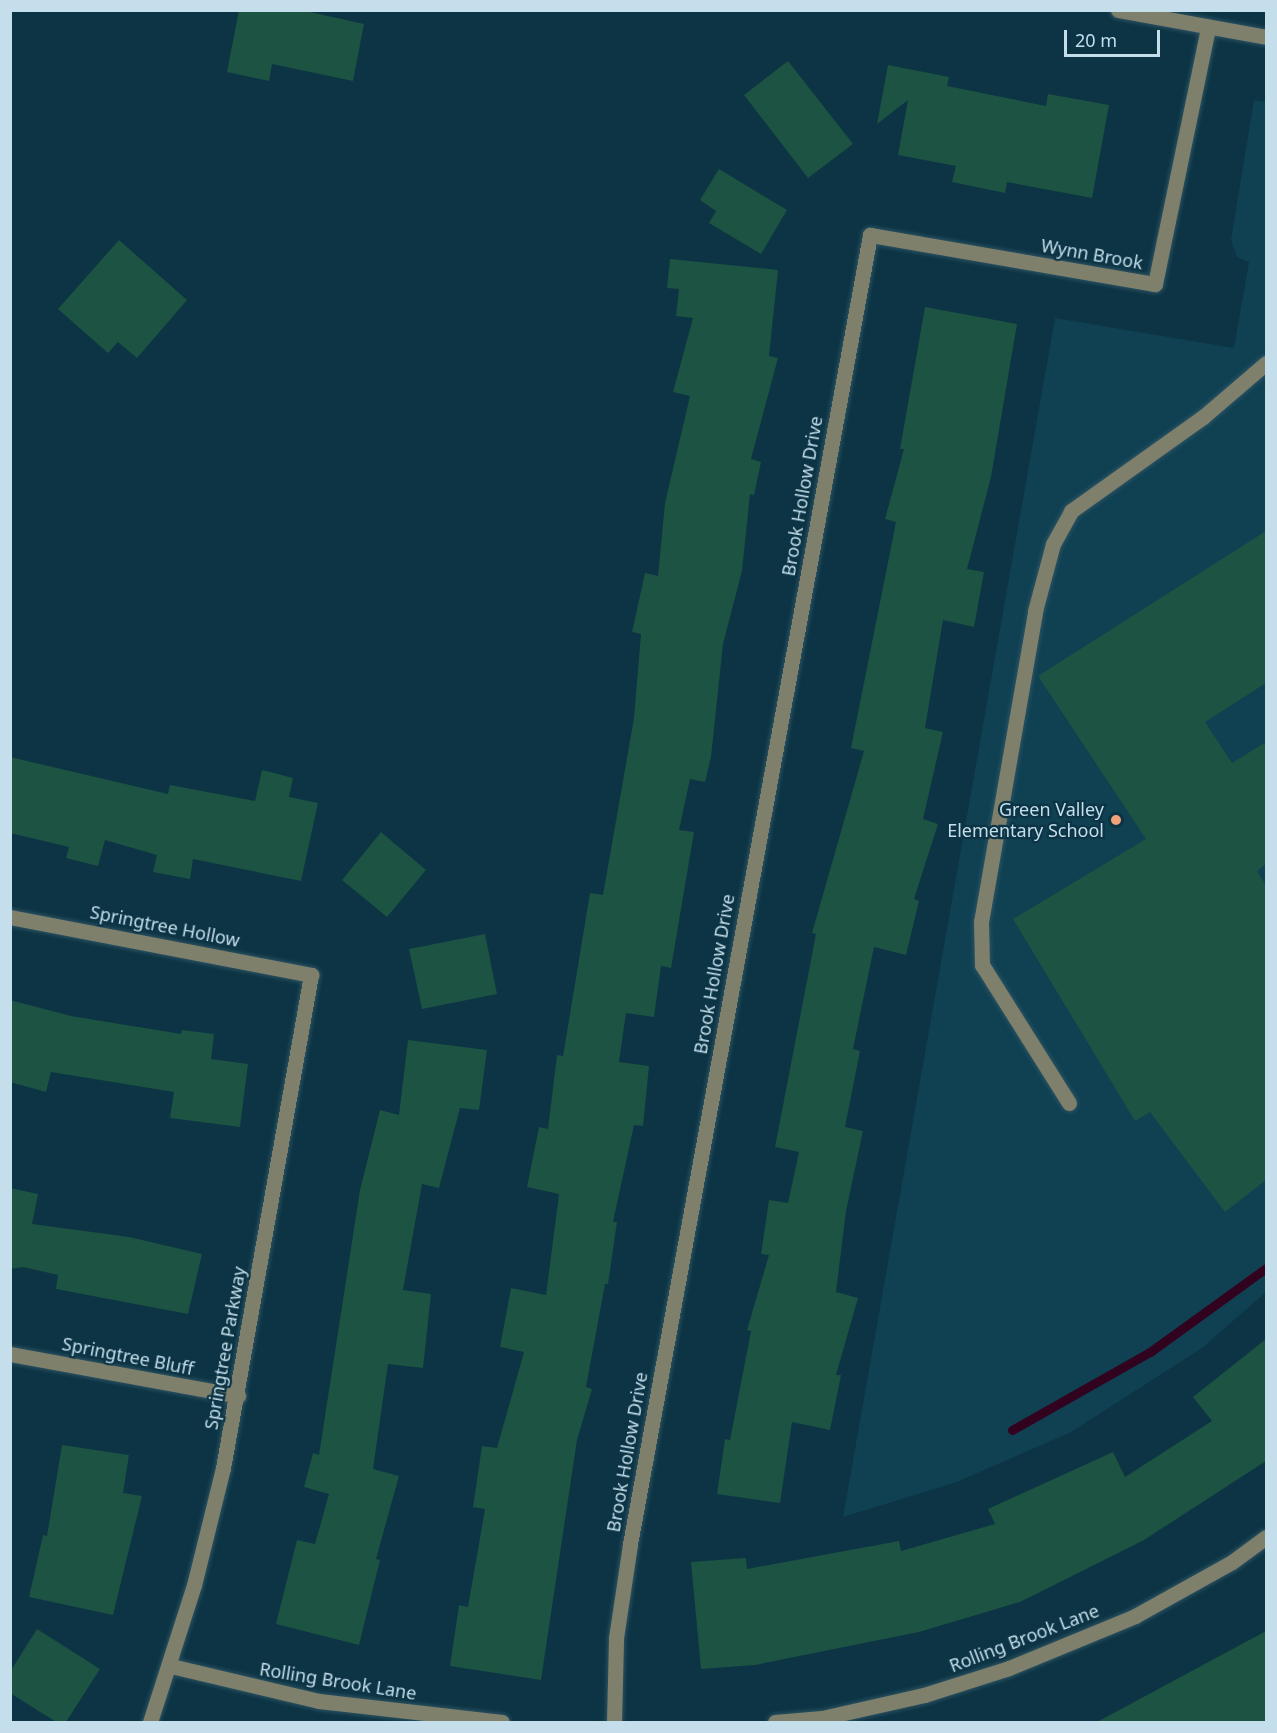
<!DOCTYPE html>
<html>
<head>
<meta charset="utf-8">
<style>
	body { margin:0 }
	#map { position:relative; width:1277px; height:1733px; overflow:hidden; background:#0c3444; font-family:"Noto Sans",sans-serif }
	div>[style] { position:absolute }
	.built>* { inset:0; background:#0f4153 }
	.stream>* { height:9px; margin:-4.5px; padding:0 4.5px; transform-origin:4.5px; border-radius:4.5px; background:#32031f }
	.building>* { inset:0; background:#1c5342 }
	.roads { filter:drop-shadow(0 0 2px #2d5362) drop-shadow(0 0 2px #2d5362) }
	.minor>* { height:15px; margin:-7.5px; padding:0 7.5px; transform-origin:7.5px; border-radius:7.5px; background:#7f806c }
	.dots>* { width:16px; height:16px; translate:-50% -50%; box-sizing:border-box; border:3px solid #0c3444; border-radius:50% }
	span { translate:-50% -50%; white-space:nowrap; text-align:center; line-height:1.15; -webkit-text-stroke:4.5px #0c3444; paint-order:stroke }
	.street-label { font-size:18px; color:#c4deeb }
	.poi-label { font-size:18px; color:#c4deeb }
	.right { translate:-100% -50%; text-align:right }
	.frame { position:absolute; inset:0; border:12px solid #c4deeb; pointer-events:none }
	.scale { position:absolute; left:1064px; top:30px; width:96px; height:27px; box-sizing:border-box; border:3px solid #c4deeb; border-top:0; padding-left:8px; font-size:18px; line-height:21px; white-space:nowrap; color:#c4deeb; -webkit-text-stroke:4px #0c3444; paint-order:stroke }
</style>
</head>
<body>
<div id="map">
	<div class="built">
		<div style="clip-path:polygon(1254px 100px,1266px 102px,1266px 1292px,1202px 1348px,1071px 1432px,957px 1482px,843px 1517px,1055px 318px,1234px 348px,1249px 262px,1237px 257px,1231px 240px)"></div>
	</div>
	<div class="stream">
		<div style="left:1012px;top:1430px;width:159px;rotate:-29.5deg"></div>
		<div style="left:1150px;top:1352px;width:143px;rotate:-35.9deg"></div>
	</div>
	<div class="building">
		<div style="clip-path:polygon(239px 10px,301px 10px,364px 24px,353px 81px,272px 64px,269px 81px,227px 72px)"></div>
		<div style="clip-path:polygon(788px 61px,853px 144px,808px 178px,744px 95px)"></div>
		<div style="clip-path:polygon(888px 65px,949px 77px,947px 86px,1046px 106px,1048px 94px,1109px 105px,1092px 198px,1007px 182px,1005px 193px,952px 182px,956px 166px,898px 155px,908px 100px,877px 124px)"></div>
		<div style="clip-path:polygon(719px 169px,787px 210px,761px 254px,709px 223px,716px 211px,700px 200px)"></div>
		<div style="clip-path:polygon(119px 240px,187px 300px,137px 358px,118px 342px,108px 353px,58px 309px)"></div>
		<div style="clip-path:polygon(670px 259px,778px 270px,769px 356px,778px 358px,751px 459px,761px 462px,754px 495px,750px 494px,742px 571px,723px 644px,711px 757px,705px 782px,690px 779px,679px 830px,694px 832px,671px 968px,661px 966px,654px 1017px,626px 1013px,619px 1062px,649px 1066px,643px 1126px,634px 1125px,613px 1222px,617px 1222px,608px 1284px,605px 1284px,586px 1387px,592px 1389px,577px 1440px,541px 1680px,450px 1666px,459px 1605px,468px 1607px,485px 1509px,473px 1507px,482px 1446px,497px 1448px,524px 1352px,500px 1347px,511px 1288px,546px 1295px,559px 1194px,527px 1187px,539px 1127px,548px 1129px,557px 1055px,563px 1056px,590px 893px,603px 895px,634px 718px,641px 634px,632px 632px,645px 573px,658px 576px,665px 503px,690px 396px,673px 392px,693px 318px,676px 316px,679px 289px,667px 288px)"></div>
		<div style="clip-path:polygon(925px 307px,1017px 324px,991px 477px,967px 569px,984px 572px,974px 627px,943px 620px,925px 728px,943px 732px,923px 819px,938px 824px,914px 899px,919px 901px,906px 955px,874px 947px,853px 1049px,860px 1051px,845px 1127px,863px 1131px,846px 1211px,836px 1292px,858px 1298px,836px 1375px,841px 1375px,830px 1430px,792px 1422px,780px 1503px,717px 1494px,725px 1439px,730px 1440px,751px 1331px,747px 1330px,769px 1255px,761px 1254px,769px 1200px,788px 1203px,799px 1152px,775px 1147px,816px 934px,812px 933px,864px 751px,851px 748px,896px 522px,885px 519px,904px 449px,900px 449px)"></div>
		<div style="clip-path:polygon(1266px 531px,1266px 683px,1205px 722px,1232px 763px,1266px 742px,1266px 864px,1257px 871px,1266px 886px,1266px 1180px,1225px 1212px,1150px 1112px,1135px 1121px,1013px 919px,1146px 839px,1038px 676px)"></div>
		<div style="clip-path:polygon(10px 757px,168px 794px,170px 785px,255px 801px,262px 770px,293px 778px,289px 797px,318px 803px,301px 881px,193px 859px,190px 879px,153px 872px,157px 855px,105px 840px,98px 866px,66px 858px,69px 847px,10px 833px)"></div>
		<div style="clip-path:polygon(381px 832px,426px 870px,387px 917px,342px 880px)"></div>
		<div style="clip-path:polygon(485px 934px,497px 994px,422px 1009px,409px 949px)"></div>
		<div style="clip-path:polygon(10px 1000px,71px 1016px,181px 1034px,182px 1030px,214px 1034px,211px 1059px,248px 1064px,240px 1127px,170px 1118px,174px 1092px,51px 1072px,46px 1092px,10px 1082px)"></div>
		<div style="clip-path:polygon(408px 1040px,487px 1050px,479px 1110px,460px 1108px,439px 1188px,422px 1184px,403px 1290px,431px 1294px,423px 1368px,388px 1364px,373px 1469px,399px 1476px,376px 1559px,380px 1560px,359px 1645px,276px 1624px,297px 1540px,315px 1544px,329px 1494px,304px 1487px,313px 1453px,319px 1455px,360px 1190px,380px 1110px,399px 1115px)"></div>
		<div style="clip-path:polygon(10px 1188px,38px 1194px,32px 1224px,129px 1237px,202px 1254px,188px 1314px,56px 1289px,58px 1275px,23px 1267px,10px 1269px)"></div>
		<div style="clip-path:polygon(1266px 1339px,1266px 1461px,1144px 1540px,1020px 1602px,919px 1632px,755px 1665px,701px 1669px,691px 1562px,746px 1558px,747px 1569px,899px 1541px,901px 1551px,995px 1524px,988px 1509px,1113px 1452px,1125px 1477px,1212px 1421px,1193px 1397px)"></div>
		<div style="clip-path:polygon(62px 1445px,129px 1455px,123px 1493px,142px 1496px,113px 1615px,29px 1597px,43px 1535px,47px 1536px)"></div>
		<div style="clip-path:polygon(37px 1629px,100px 1669px,66px 1722px,56px 1722px,10px 1693px,10px 1672px)"></div>
		<div style="clip-path:polygon(1266px 1631px,1266px 1722px,1097px 1722px)"></div>
	</div>
	<div class="roads">
		<div class="minor">
			<div style="left:1118px;top:10px;width:150px;rotate:10.3deg"></div>
			<div style="left:10px;top:917px;width:307px;rotate:10.9deg"></div>
			<div style="left:311px;top:975px;width:501px;rotate:100.12deg"></div>
			<div style="left:223px;top:1468px;width:121px;rotate:103.9deg"></div>
			<div style="left:194px;top:1585px;width:144px;rotate:107.8deg"></div>
			<div style="left:1069px;top:1103px;width:163px;rotate:-122.2deg"></div>
			<div style="left:982px;top:965px;width:43px;rotate:-91.3deg"></div>
			<div style="left:981px;top:922px;width:316px;rotate:-80.1deg"></div>
			<div style="left:1035px;top:611px;width:69px;rotate:-75deg"></div>
			<div style="left:1053px;top:544px;width:38px;rotate:-61deg"></div>
			<div style="left:1071px;top:511px;width:162px;rotate:-35.5deg"></div>
			<div style="left:1203px;top:417px;width:83px;rotate:-40.6deg"></div>
			<div style="left:10px;top:1354px;width:232px;rotate:10.4deg"></div>
			<div style="left:171px;top:1666px;width:152px;rotate:13.3deg"></div>
			<div style="left:319px;top:1701px;width:184px;rotate:6.5deg"></div>
			<div style="left:614px;top:1722px;width:84px;rotate:-88.6deg"></div>
			<div style="left:616px;top:1638px;width:95px;rotate:-81.5deg"></div>
			<div style="left:630px;top:1544px;width:1331px;rotate:-79.61deg"></div>
			<div style="left:870px;top:235px;width:289px;rotate:9.8deg"></div>
			<div style="left:1155px;top:284px;width:262px;rotate:-78.3deg"></div>
			<div style="left:775px;top:1722px;width:47px;rotate:-4.9deg"></div>
			<div style="left:822px;top:1718px;width:105px;rotate:-12.7deg"></div>
			<div style="left:924px;top:1695px;width:89px;rotate:-17.6deg"></div>
			<div style="left:1009px;top:1668px;width:136px;rotate:-22.4deg"></div>
			<div style="left:1135px;top:1616px;width:111px;rotate:-29.1deg"></div>
			<div style="left:1232px;top:1562px;width:42px;rotate:-36.3deg"></div>
		</div>
	</div>
	<div class="dots">
		<div style="left:1116px;top:820px;background:#f0a278"></div>
	</div>
	<div class="street-label">
		<span style="left:1092px;top:254px;rotate:10deg">Wynn Brook</span>
		<span style="left:802px;top:496px;rotate:-80deg">Brook Hollow Drive</span>
		<span style="left:165px;top:926px;rotate:11deg">Springtree Hollow</span>
		<span style="left:714px;top:974px;rotate:-80deg">Brook Hollow Drive</span>
		<span style="left:225px;top:1348px;rotate:-80deg">Springtree Parkway</span>
		<span style="left:128px;top:1356px;rotate:11deg">Springtree Bluff</span>
		<span style="left:627px;top:1452px;rotate:-80deg">Brook Hollow Drive</span>
		<span style="left:1024px;top:1638px;rotate:-21deg">Rolling Brook Lane</span>
		<span style="left:338px;top:1681px;rotate:9deg">Rolling Brook Lane</span>
	</div>
	<div class="poi-label">
		<span class="right" style="left:1104px;top:820px">Green Valley<br>Elementary School</span>
	</div>
	<div class="frame"></div>
	<div class="scale">20 m</div>
</div>
</body>
</html>
